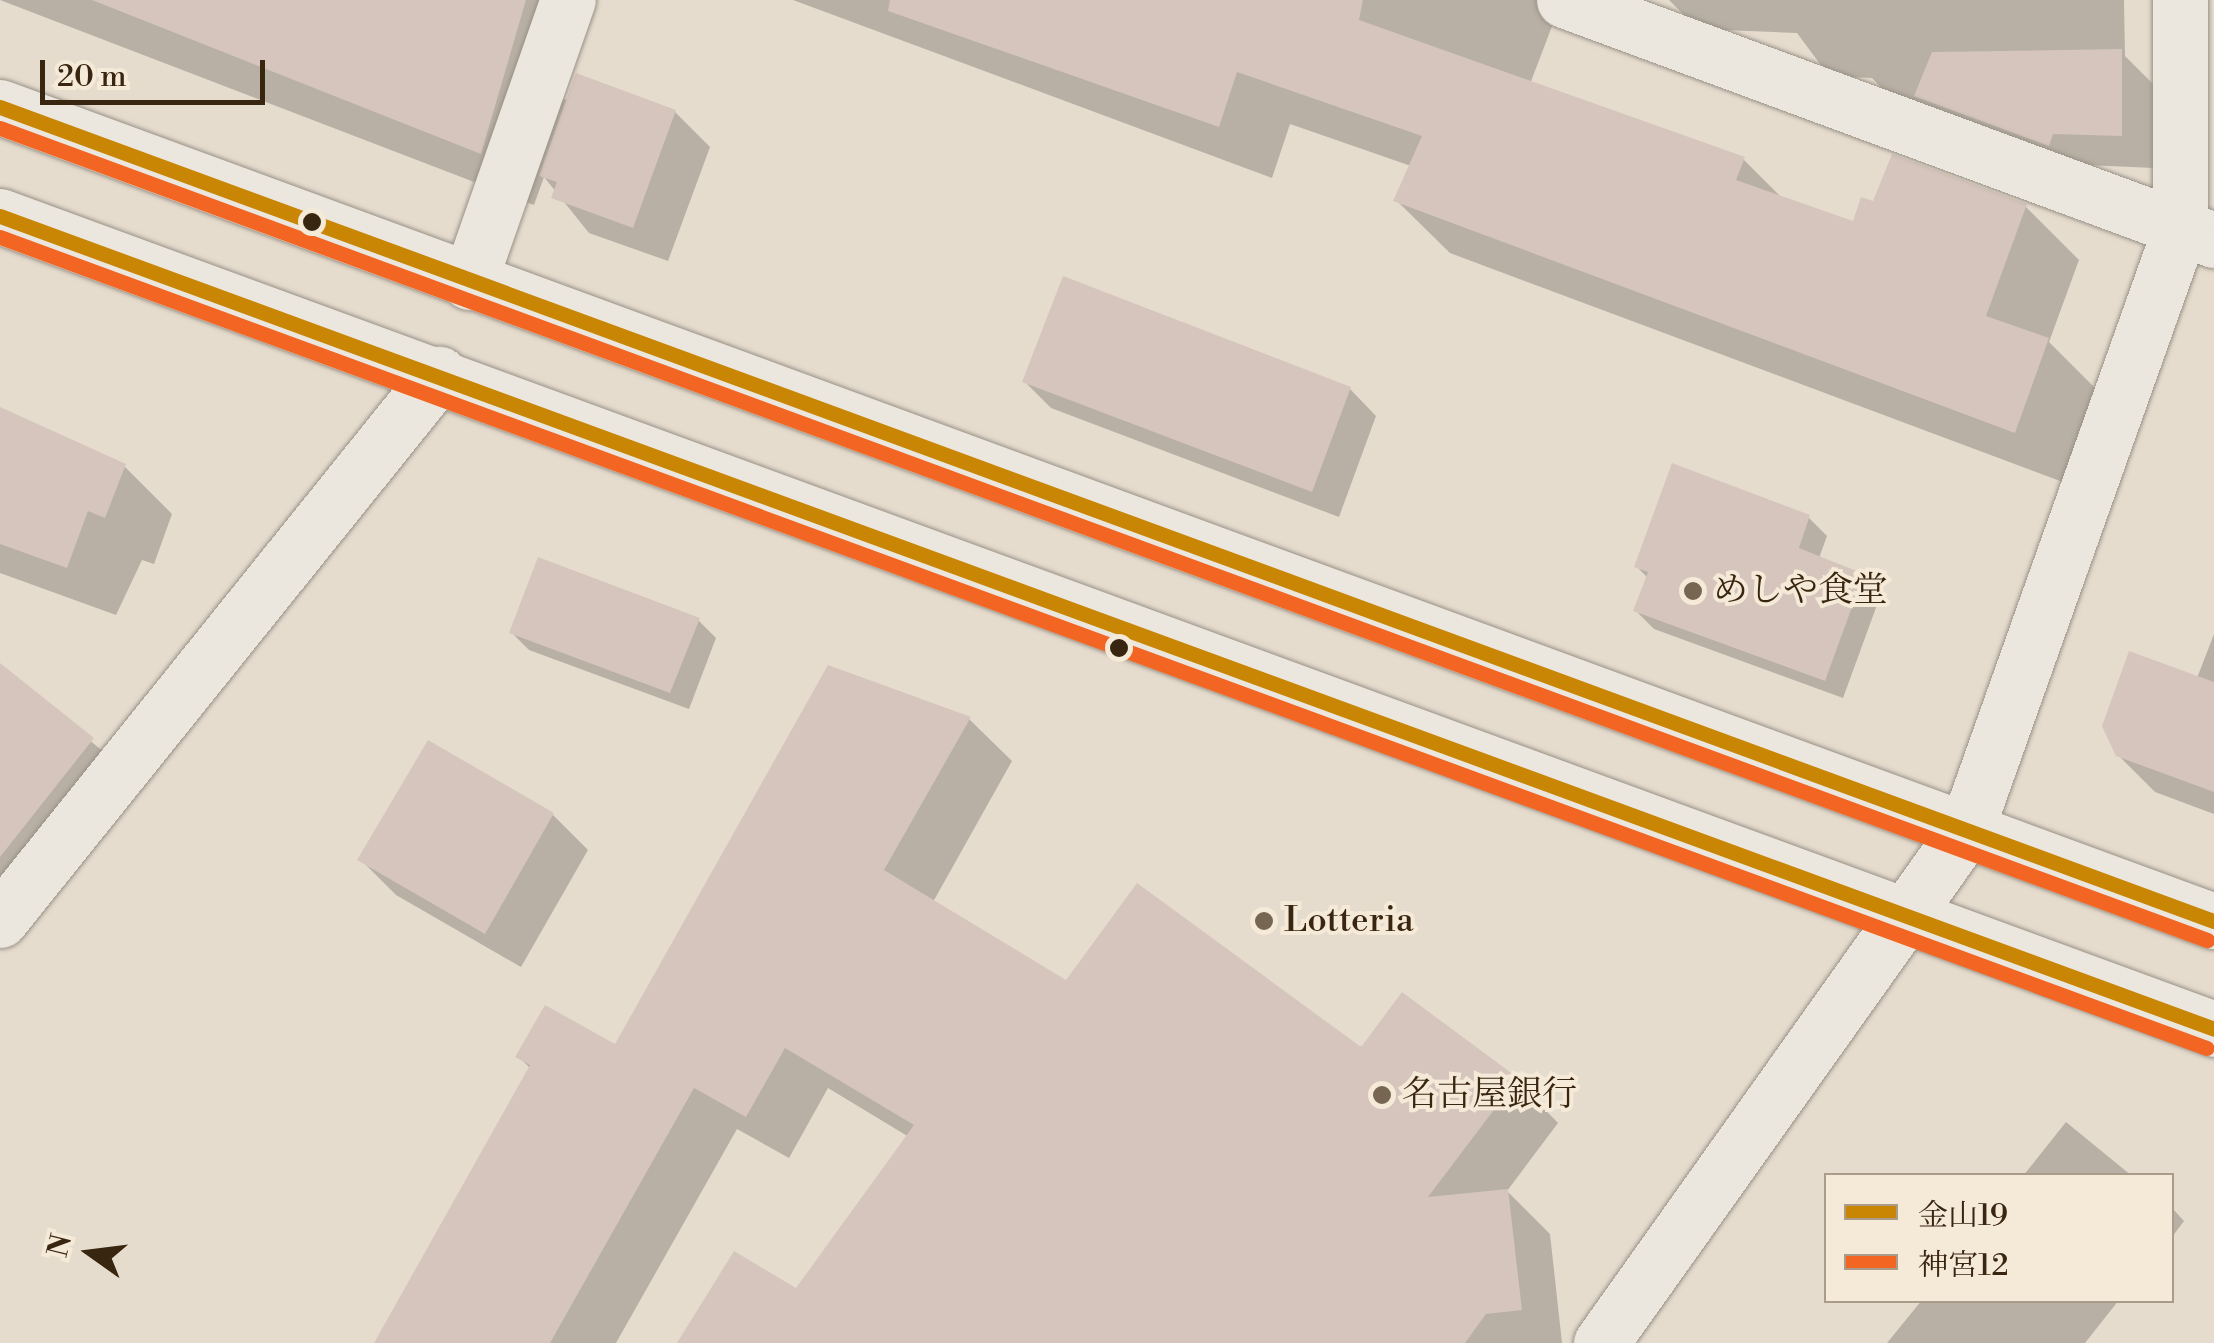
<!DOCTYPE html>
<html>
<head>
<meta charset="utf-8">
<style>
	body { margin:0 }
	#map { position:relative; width:2214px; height:1343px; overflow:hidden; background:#e6dcce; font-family:"Libre Bodoni","Noto Serif JP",serif }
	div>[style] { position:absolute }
	.shadow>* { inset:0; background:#0003 }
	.building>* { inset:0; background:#d5c5bc }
	.roads { filter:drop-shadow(0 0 2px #989186) drop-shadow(0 0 2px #989186) }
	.minor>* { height:55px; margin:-27.5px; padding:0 27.5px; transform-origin:27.5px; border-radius:27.5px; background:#ebe6de }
	.tertiary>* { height:55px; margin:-27.5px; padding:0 27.5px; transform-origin:27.5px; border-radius:27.5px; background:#ebe6de }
	.secondary>* { height:55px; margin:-27.5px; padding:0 27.5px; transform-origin:27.5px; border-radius:27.5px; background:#ebe6de }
	.bus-1>* { height:15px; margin:-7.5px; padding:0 7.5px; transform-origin:7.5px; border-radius:7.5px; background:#c88604 }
	.bus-2>* { height:15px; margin:-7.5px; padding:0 7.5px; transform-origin:7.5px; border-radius:7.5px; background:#f26522 }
	.dots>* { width:28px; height:28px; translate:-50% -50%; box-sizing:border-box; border:5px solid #f5ead8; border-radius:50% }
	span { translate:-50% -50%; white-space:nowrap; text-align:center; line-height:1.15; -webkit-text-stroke:8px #f5ead8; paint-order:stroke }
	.poi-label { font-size:35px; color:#392610 }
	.left { translate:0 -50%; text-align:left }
	.legend { position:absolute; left:1824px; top:1173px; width:350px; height:130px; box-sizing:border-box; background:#f5ead8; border:2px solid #aa9c88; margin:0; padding:12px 18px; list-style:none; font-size:30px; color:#392610 }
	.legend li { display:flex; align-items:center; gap:20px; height:50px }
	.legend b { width:50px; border:2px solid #aa9c88 }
	.north { position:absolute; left:40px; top:1203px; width:100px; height:100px; -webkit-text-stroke:8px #f5ead8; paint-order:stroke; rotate:284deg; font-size:28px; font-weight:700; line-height:40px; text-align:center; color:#392610 }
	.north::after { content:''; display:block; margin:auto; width:35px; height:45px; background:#392610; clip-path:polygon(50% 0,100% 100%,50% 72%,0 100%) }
	.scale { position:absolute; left:40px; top:60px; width:225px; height:45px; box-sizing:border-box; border:5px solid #392610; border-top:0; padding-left:12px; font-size:30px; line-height:35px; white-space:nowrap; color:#392610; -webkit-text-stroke:8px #f5ead8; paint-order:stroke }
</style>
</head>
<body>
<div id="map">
	<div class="shadow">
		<div style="clip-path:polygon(0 0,593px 0,561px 99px,675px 112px,710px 147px,668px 261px,589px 233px,544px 177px,534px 205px)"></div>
		<div style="clip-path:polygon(793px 0,1562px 0,1530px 84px,1743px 159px,1783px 199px,1854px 224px,1875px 204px,2026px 207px,2079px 260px,2049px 342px,2101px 394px,2068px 484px,1450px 253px,1396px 200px,1411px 166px,1290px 124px,1272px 178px)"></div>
		<div style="clip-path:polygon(1669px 0,2124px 0,2125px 56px,2153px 84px,2154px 168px,2086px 165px,1897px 104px,1872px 78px,1829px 76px,1797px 33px,1698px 29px)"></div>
		<div style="clip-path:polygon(1025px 382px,1350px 389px,1376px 416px,1339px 517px,1051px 408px)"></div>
		<div style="clip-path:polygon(0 410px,124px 466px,172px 514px,154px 564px,142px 560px,116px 615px,0 573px)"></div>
		<div style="clip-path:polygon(1809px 518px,1827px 536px,1819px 558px,1881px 594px,1843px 698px,1654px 629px,1636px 611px,1648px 578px,1636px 566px)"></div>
		<div style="clip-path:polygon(698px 620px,716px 638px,689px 709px,529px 650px,511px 632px)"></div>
		<div style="clip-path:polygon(2214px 634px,2214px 814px,2155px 792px,2118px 755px,2197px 678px)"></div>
		<div style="clip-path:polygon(0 666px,111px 758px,0 897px)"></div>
		<div style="clip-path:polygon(969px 719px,1012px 761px,933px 902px,1067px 983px,1516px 1080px,1558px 1123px,1507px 1191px,1550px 1234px,1562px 1343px,680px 1343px,797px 1291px,909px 1137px,828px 1088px,789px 1158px,737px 1129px,616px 1343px,377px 1343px,531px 1069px,518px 1056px,616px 1047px)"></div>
		<div style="clip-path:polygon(553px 815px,588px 850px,521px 967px,396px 895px,361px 860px)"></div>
		<div style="clip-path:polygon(2066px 1122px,2132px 1176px,2023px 1176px)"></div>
		<div style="clip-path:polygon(2172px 1208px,2184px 1221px,2172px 1237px)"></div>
		<div style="clip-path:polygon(1922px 1300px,2119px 1300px,2085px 1343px,1887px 1343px)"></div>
	</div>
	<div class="building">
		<div style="clip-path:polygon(92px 0,526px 0,481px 154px)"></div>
		<div style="clip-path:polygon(890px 0,1363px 0,1359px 20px,1745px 157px,1736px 180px,1853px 221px,1861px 197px,1873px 201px,1892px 154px,2027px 204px,1986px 316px,2049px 338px,2015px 433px,1393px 201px,1422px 136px,1237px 72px,1219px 127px,888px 11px)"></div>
		<div style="clip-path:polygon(2122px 49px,2122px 136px,2053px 134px,2049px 146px,1914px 96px,1932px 52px)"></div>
		<div style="clip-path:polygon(576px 73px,676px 110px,633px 228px,551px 198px,557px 182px,539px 176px)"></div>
		<div style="clip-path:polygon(1063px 276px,1351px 387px,1312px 492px,1022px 382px)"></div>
		<div style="clip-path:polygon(0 407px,126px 464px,105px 518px,88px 511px,67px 568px,0 544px)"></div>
		<div style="clip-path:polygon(1672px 463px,1810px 515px,1799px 548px,1864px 574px,1825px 681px,1633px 611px,1648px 572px,1634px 567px)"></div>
		<div style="clip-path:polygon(538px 557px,700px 618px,670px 693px,509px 633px)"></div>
		<div style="clip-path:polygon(2129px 651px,2214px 682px,2214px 792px,2116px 756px,2102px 726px)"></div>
		<div style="clip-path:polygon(0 663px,94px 738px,0 857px)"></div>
		<div style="clip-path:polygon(828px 665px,971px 717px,884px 870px,1066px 980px,1137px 883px,1361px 1047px,1402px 992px,1518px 1078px,1428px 1197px,1508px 1189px,1522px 1310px,1486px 1314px,1465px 1343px,677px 1343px,734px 1251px,796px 1288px,914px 1125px,785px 1048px,746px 1117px,694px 1088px,550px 1343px,374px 1343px,530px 1065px,515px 1057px,545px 1005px,615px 1044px)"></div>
		<div style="clip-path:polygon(428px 740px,554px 813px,485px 934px,357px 860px)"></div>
	</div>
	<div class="roads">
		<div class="minor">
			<div style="left:1564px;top:0;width:693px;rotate:20.27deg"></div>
			<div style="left:469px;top:282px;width:299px;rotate:-70.7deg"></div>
			<div style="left:0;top:920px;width:701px;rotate:-51.2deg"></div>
		</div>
		<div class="tertiary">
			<div style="left:1601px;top:1343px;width:630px;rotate:-54.57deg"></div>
			<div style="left:1966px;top:830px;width:638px;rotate:-70.4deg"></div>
			<div style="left:2180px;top:229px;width:229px;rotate:-90deg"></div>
		</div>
		<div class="secondary">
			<div style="left:0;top:107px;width:2359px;rotate:20.19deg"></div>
			<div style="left:0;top:216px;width:2359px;rotate:20.16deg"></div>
		</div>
	</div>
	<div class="bus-1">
		<div style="left:0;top:107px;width:2359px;rotate:20.19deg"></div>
		<div style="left:0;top:216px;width:2359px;rotate:20.16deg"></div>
	</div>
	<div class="bus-2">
		<div style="left:0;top:128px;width:2352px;rotate:20.2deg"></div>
		<div style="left:0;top:237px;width:2351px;rotate:20.18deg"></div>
	</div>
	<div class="dots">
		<div style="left:312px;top:222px;background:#392610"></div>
		<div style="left:1693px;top:591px;background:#766652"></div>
		<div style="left:1119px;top:648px;background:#392610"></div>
		<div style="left:1264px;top:921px;background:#766652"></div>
		<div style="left:1382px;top:1095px;background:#766652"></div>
	</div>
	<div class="poi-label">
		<span class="left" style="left:1713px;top:591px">めしや食堂</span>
		<span class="left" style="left:1284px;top:921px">Lotteria</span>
		<span class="left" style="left:1402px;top:1095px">名古屋銀行</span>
	</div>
	<ul class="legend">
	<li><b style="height:12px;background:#c88604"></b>金山19</li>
	<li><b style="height:12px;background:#f26522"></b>神宮12</li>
	</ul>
	<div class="north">N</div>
	<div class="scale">20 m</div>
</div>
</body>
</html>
